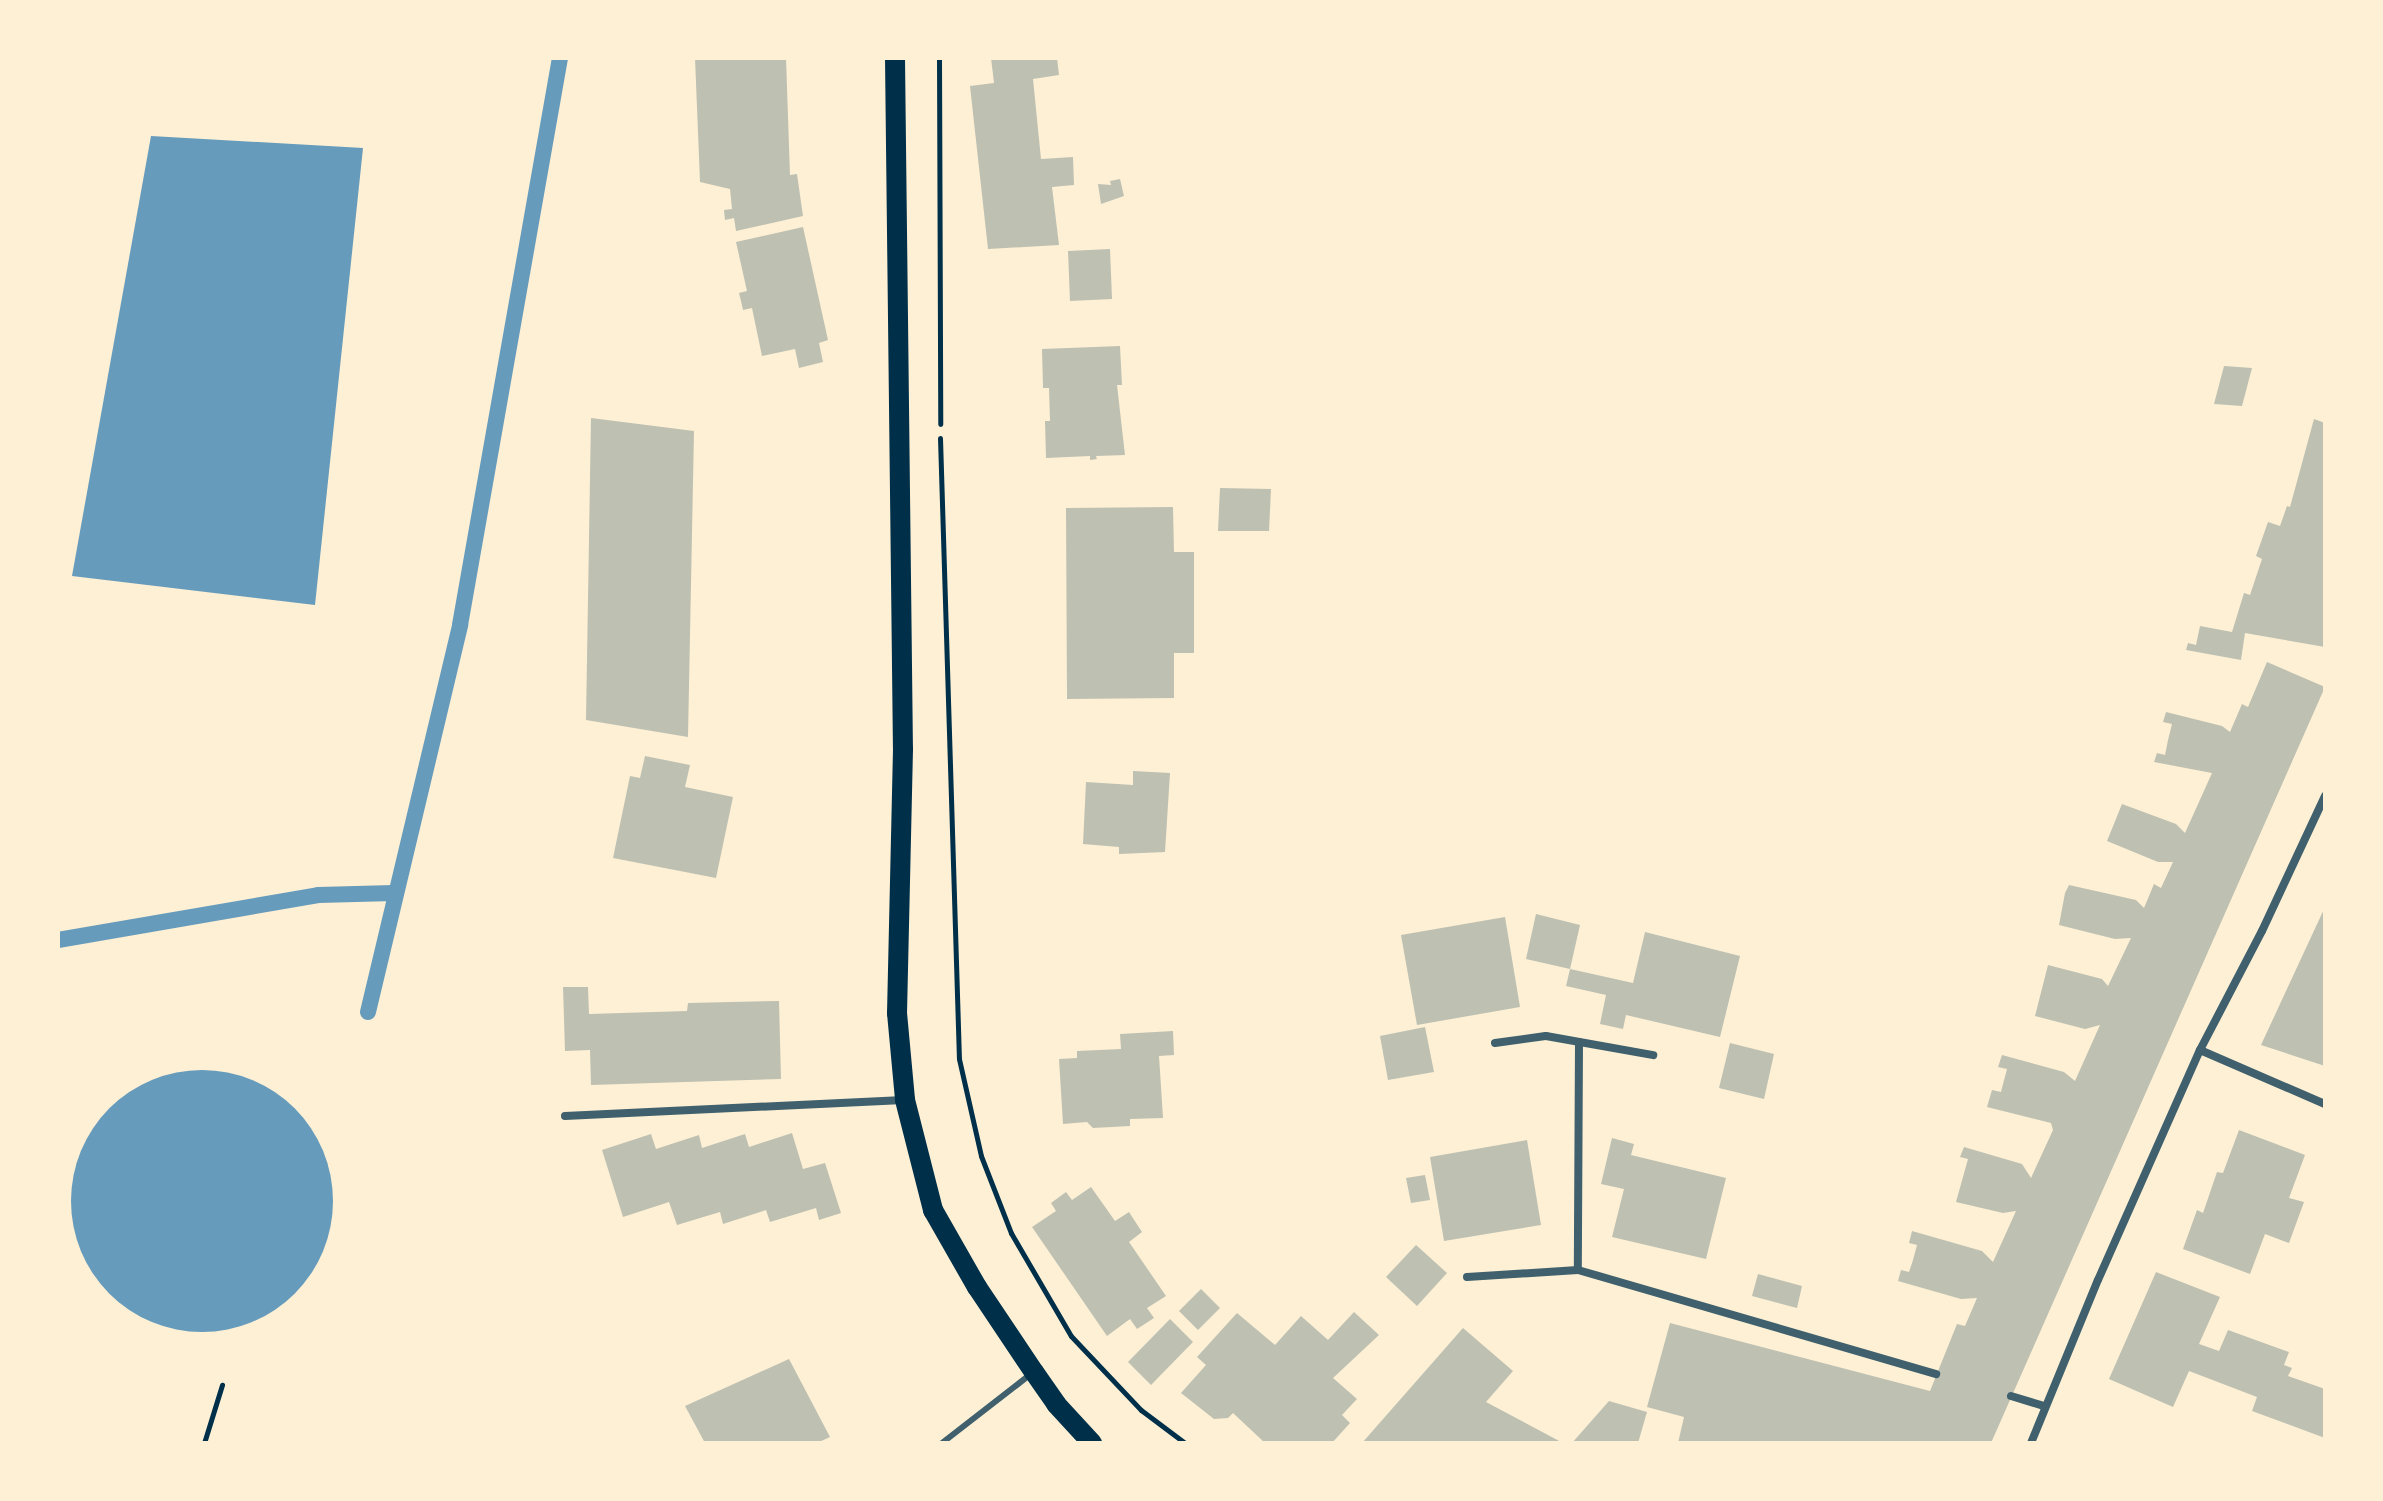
<!DOCTYPE html>
<html>
<head>
<meta charset="utf-8">
<style>
	body { margin:0 }
	#map { position:relative; width:2383px; height:1501px; overflow:hidden; background:#fdf0d5; font-family:Barlow,sans-serif }
	div>[style] { position:absolute }
	.water>* { inset:0; background:#669bbc }
	.round { border-radius:50% }
	.stream>* { height:16px; margin:-8px; padding:0 8px; transform-origin:8px; border-radius:8px; background:#669bbc }
	.building>* { inset:0; background:#bec0b2 }
	.path>* { height:5px; margin:-2.5px; padding:0 2.5px; transform-origin:2.5px; border-radius:2.5px; background:#003049 }
	.service>* { height:6px; margin:-3px; padding:0 3px; transform-origin:3px; border-radius:3px; background:#3f606c }
	.minor>* { height:8px; margin:-4px; padding:0 4px; transform-origin:4px; border-radius:4px; background:#3f606c }
	.primary>* { height:20px; margin:-10px; padding:0 10px; transform-origin:10px; border-radius:10px; background:#003049 }
	span { translate:-50% -50%; white-space:nowrap; text-align:center; line-height:1.15; -webkit-text-stroke:6px #fdf0d5; paint-order:stroke }
	.frame { position:absolute; inset:0; border:60px solid #fdf0d5; pointer-events:none }
</style>
</head>
<body>
<div id="map">
	<div class="water">
		<div style="clip-path:polygon(151px 136px,363px 148px,315px 605px,72px 576px)"></div>
		<div class="round" style="left:71px;top:1070px;width:262px;height:262px"></div>
	</div>
	<div class="stream">
		<div style="left:58px;top:940px;width:264px;rotate:-9.8deg"></div>
		<div style="left:318px;top:895px;width:76px;rotate:-1.5deg"></div>
		<div style="left:368px;top:1012px;width:398px;rotate:-76.6deg"></div>
		<div style="left:460px;top:625px;width:576px;rotate:-80deg"></div>
	</div>
	<div class="building">
		<div style="clip-path:polygon(695px 58px,786px 58px,790px 175px,797px 174px,803px 216px,736px 231px,734px 218px,725px 220px,724px 210px,732px 209px,730px 189px,700px 182px)"></div>
		<div style="clip-path:polygon(991px 58px,1057px 58px,1059px 75px,1033px 79px,1041px 159px,1073px 157px,1074px 185px,1052px 187px,1059px 245px,988px 249px,970px 86px,994px 83px)"></div>
		<div style="clip-path:polygon(1120px 179px,1124px 196px,1101px 204px,1098px 184px,1111px 185px,1110px 181px)"></div>
		<div style="clip-path:polygon(803px 227px,828px 340px,819px 343px,823px 362px,799px 368px,795px 349px,762px 356px,752px 308px,743px 310px,741px 301px,739px 293px,747px 291px,736px 242px)"></div>
		<div style="clip-path:polygon(1110px 249px,1112px 299px,1070px 301px,1068px 251px)"></div>
		<div style="clip-path:polygon(1120px 346px,1122px 385px,1117px 385px,1125px 455px,1096px 456px,1097px 459px,1090px 460px,1090px 456px,1046px 458px,1045px 421px,1050px 421px,1049px 388px,1043px 388px,1042px 349px)"></div>
		<div style="clip-path:polygon(2224px 366px,2252px 368px,2242px 406px,2214px 404px)"></div>
		<div style="clip-path:polygon(591px 418px,694px 431px,688px 737px,586px 720px)"></div>
		<div style="clip-path:polygon(2314px 419px,2325px 423px,2325px 647px,2245px 633px,2241px 660px,2186px 650px,2188px 643px,2196px 645px,2200px 626px,2232px 632px,2244px 593px,2250px 595px,2262px 559px,2256px 556px,2268px 522px,2280px 526px,2287px 506px,2290px 507px)"></div>
		<div style="clip-path:polygon(1220px 488px,1271px 489px,1269px 531px,1218px 531px)"></div>
		<div style="clip-path:polygon(1173px 507px,1174px 552px,1194px 552px,1194px 653px,1174px 653px,1174px 698px,1067px 699px,1066px 508px)"></div>
		<div style="clip-path:polygon(2267px 662px,2325px 687px,1991px 1443px,1678px 1443px,1684px 1417px,1647px 1407px,1670px 1323px,1930px 1391px,1957px 1324px,1965px 1326px,1977px 1298px,1961px 1299px,1898px 1281px,1901px 1270px,1909px 1272px,1913px 1260px,1917px 1245px,1909px 1243px,1912px 1231px,1982px 1251px,1993px 1262px,2016px 1211px,2003px 1213px,1956px 1202px,1968px 1159px,1960px 1157px,1964px 1147px,2022px 1164px,2031px 1178px,2053px 1130px,2051px 1123px,1987px 1107px,1992px 1090px,2001px 1092px,2003px 1084px,2007px 1069px,1998px 1067px,2002px 1055px,2064px 1072px,2075px 1081px,2100px 1025px,2085px 1029px,2035px 1016px,2048px 965px,2102px 979px,2108px 986px,2131px 938px,2115px 939px,2059px 925px,2065px 893px,2069px 885px,2136px 900px,2144px 908px,2154px 884px,2161px 888px,2173px 862px,2158px 862px,2107px 841px,2122px 804px,2176px 824px,2185px 833px,2212px 773px,2154px 762px,2157px 753px,2165px 755px,2168px 740px,2172px 724px,2163px 722px,2166px 712px,2222px 726px,2230px 732px,2242px 704px,2248px 707px)"></div>
		<div style="clip-path:polygon(645px 756px,690px 765px,685px 787px,733px 797px,716px 878px,613px 858px,630px 776px,640px 778px)"></div>
		<div style="clip-path:polygon(1133px 771px,1170px 773px,1165px 852px,1119px 854px,1119px 847px,1083px 844px,1086px 782px,1133px 785px)"></div>
		<div style="clip-path:polygon(2325px 907px,2325px 1066px,2261px 1045px)"></div>
		<div style="clip-path:polygon(1536px 914px,1580px 925px,1570px 969px,1526px 959px)"></div>
		<div style="clip-path:polygon(1505px 917px,1520px 1007px,1417px 1025px,1401px 935px)"></div>
		<div style="clip-path:polygon(1645px 932px,1740px 956px,1720px 1037px,1626px 1015px,1623px 1029px,1600px 1024px,1606px 995px,1566px 986px,1570px 969px,1633px 983px)"></div>
		<div style="clip-path:polygon(563px 987px,588px 987px,589px 1014px,687px 1011px,688px 1003px,779px 1001px,781px 1079px,591px 1085px,590px 1050px,565px 1051px)"></div>
		<div style="clip-path:polygon(1425px 1027px,1434px 1072px,1388px 1080px,1380px 1036px)"></div>
		<div style="clip-path:polygon(1173px 1031px,1174px 1055px,1159px 1056px,1163px 1118px,1130px 1119px,1130px 1126px,1093px 1128px,1087px 1122px,1063px 1124px,1059px 1059px,1077px 1058px,1077px 1051px,1121px 1049px,1120px 1034px)"></div>
		<div style="clip-path:polygon(1730px 1043px,1774px 1054px,1764px 1099px,1719px 1088px)"></div>
		<div style="clip-path:polygon(2239px 1130px,2305px 1155px,2289px 1198px,2304px 1202px,2289px 1243px,2265px 1234px,2250px 1274px,2183px 1249px,2197px 1210px,2203px 1213px,2217px 1172px,2223px 1173px)"></div>
		<div style="clip-path:polygon(792px 1133px,803px 1169px,825px 1163px,841px 1213px,819px 1220px,816px 1208px,770px 1222px,766px 1210px,723px 1224px,720px 1212px,677px 1225px,669px 1202px,623px 1217px,602px 1150px,651px 1134px,656px 1149px,699px 1135px,702px 1148px,745px 1134px,749px 1147px)"></div>
		<div style="clip-path:polygon(1612px 1138px,1634px 1144px,1631px 1155px,1726px 1178px,1706px 1259px,1612px 1237px,1624px 1189px,1601px 1184px)"></div>
		<div style="clip-path:polygon(1527px 1140px,1541px 1225px,1444px 1241px,1430px 1157px)"></div>
		<div style="clip-path:polygon(1425px 1175px,1430px 1200px,1411px 1203px,1406px 1178px)"></div>
		<div style="clip-path:polygon(1091px 1187px,1115px 1221px,1129px 1212px,1142px 1232px,1129px 1242px,1166px 1296px,1147px 1308px,1154px 1318px,1137px 1329px,1130px 1319px,1107px 1336px,1032px 1227px,1056px 1211px,1051px 1203px,1066px 1192px,1072px 1200px)"></div>
		<div style="clip-path:polygon(1416px 1245px,1447px 1273px,1417px 1306px,1386px 1277px)"></div>
		<div style="clip-path:polygon(2156px 1272px,2220px 1297px,2199px 1344px,2219px 1351px,2228px 1330px,2289px 1352px,2284px 1365px,2292px 1368px,2288px 1376px,2325px 1389px,2325px 1438px,2252px 1411px,2257px 1397px,2189px 1371px,2173px 1407px,2109px 1379px)"></div>
		<div style="clip-path:polygon(1758px 1274px,1802px 1286px,1797px 1308px,1752px 1296px)"></div>
		<div style="clip-path:polygon(1201px 1289px,1220px 1308px,1198px 1330px,1179px 1311px)"></div>
		<div style="clip-path:polygon(1354px 1312px,1379px 1335px,1333px 1378px,1357px 1399px,1342px 1415px,1350px 1423px,1332px 1443px,1265px 1443px,1233px 1413px,1228px 1418px,1214px 1419px,1181px 1393px,1206px 1365px,1197px 1357px,1237px 1313px,1275px 1345px,1301px 1316px,1328px 1340px)"></div>
		<div style="clip-path:polygon(1170px 1319px,1193px 1342px,1151px 1385px,1128px 1362px)"></div>
		<div style="clip-path:polygon(1463px 1328px,1513px 1371px,1486px 1402px,1563px 1443px,1362px 1443px)"></div>
		<div style="clip-path:polygon(789px 1359px,830px 1437px,817px 1443px,705px 1443px,685px 1406px)"></div>
		<div style="clip-path:polygon(1609px 1401px,1647px 1412px,1638px 1443px,1572px 1443px)"></div>
	</div>
	<div class="path">
		<div style="left:939px;top:58px;width:366px;rotate:89.8deg"></div>
		<div style="left:940px;top:438px;width:621px;rotate:88.25deg"></div>
		<div style="left:959px;top:1059px;width:99px;rotate:77.2deg"></div>
		<div style="left:981px;top:1156px;width:83px;rotate:68.7deg"></div>
		<div style="left:1011px;top:1233px;width:119px;rotate:59.8deg"></div>
		<div style="left:1071px;top:1336px;width:102px;rotate:46.6deg"></div>
		<div style="left:1141px;top:1410px;width:55px;rotate:36.9deg"></div>
		<div style="left:204px;top:1443px;width:61px;rotate:-72.8deg"></div>
	</div>
	<div class="service">
		<div style="left:942px;top:1443px;width:113px;rotate:-37.8deg"></div>
	</div>
	<div class="minor">
		<div style="left:1579px;top:1042px;width:228px;rotate:90.3deg"></div>
		<div style="left:1578px;top:1270px;width:373px;rotate:16.2deg"></div>
		<div style="left:1495px;top:1043px;width:51px;rotate:-7.8deg"></div>
		<div style="left:1546px;top:1036px;width:109px;rotate:10.1deg"></div>
		<div style="left:2200px;top:1050px;width:136px;rotate:23.4deg"></div>
		<div style="left:565px;top:1116px;width:339px;rotate:-2.7deg"></div>
		<div style="left:1467px;top:1277px;width:111px;rotate:-3.6deg"></div>
		<div style="left:2011px;top:1396px;width:34px;rotate:17deg"></div>
		<div style="left:2031px;top:1443px;width:176px;rotate:-67.7deg"></div>
		<div style="left:2098px;top:1280px;width:252px;rotate:-66.1deg"></div>
		<div style="left:2200px;top:1050px;width:134px;rotate:-62.5deg"></div>
		<div style="left:2262px;top:931px;width:149px;rotate:-65deg"></div>
	</div>
	<div class="primary">
		<div style="left:895px;top:58px;width:691px;rotate:89.34deg"></div>
		<div style="left:903px;top:749px;width:264px;rotate:91.3deg"></div>
		<div style="left:897px;top:1013px;width:87px;rotate:84.7deg"></div>
		<div style="left:905px;top:1100px;width:114px;rotate:75.7deg"></div>
		<div style="left:933px;top:1210px;width:89px;rotate:60.3deg"></div>
		<div style="left:977px;top:1287px;width:102px;rotate:56.2deg"></div>
		<div style="left:1034px;top:1372px;width:39px;rotate:55deg"></div>
		<div style="left:1056px;top:1404px;width:53px;rotate:47.3deg"></div>
	</div>
	<div class="frame"></div>
</div>
</body>
</html>
